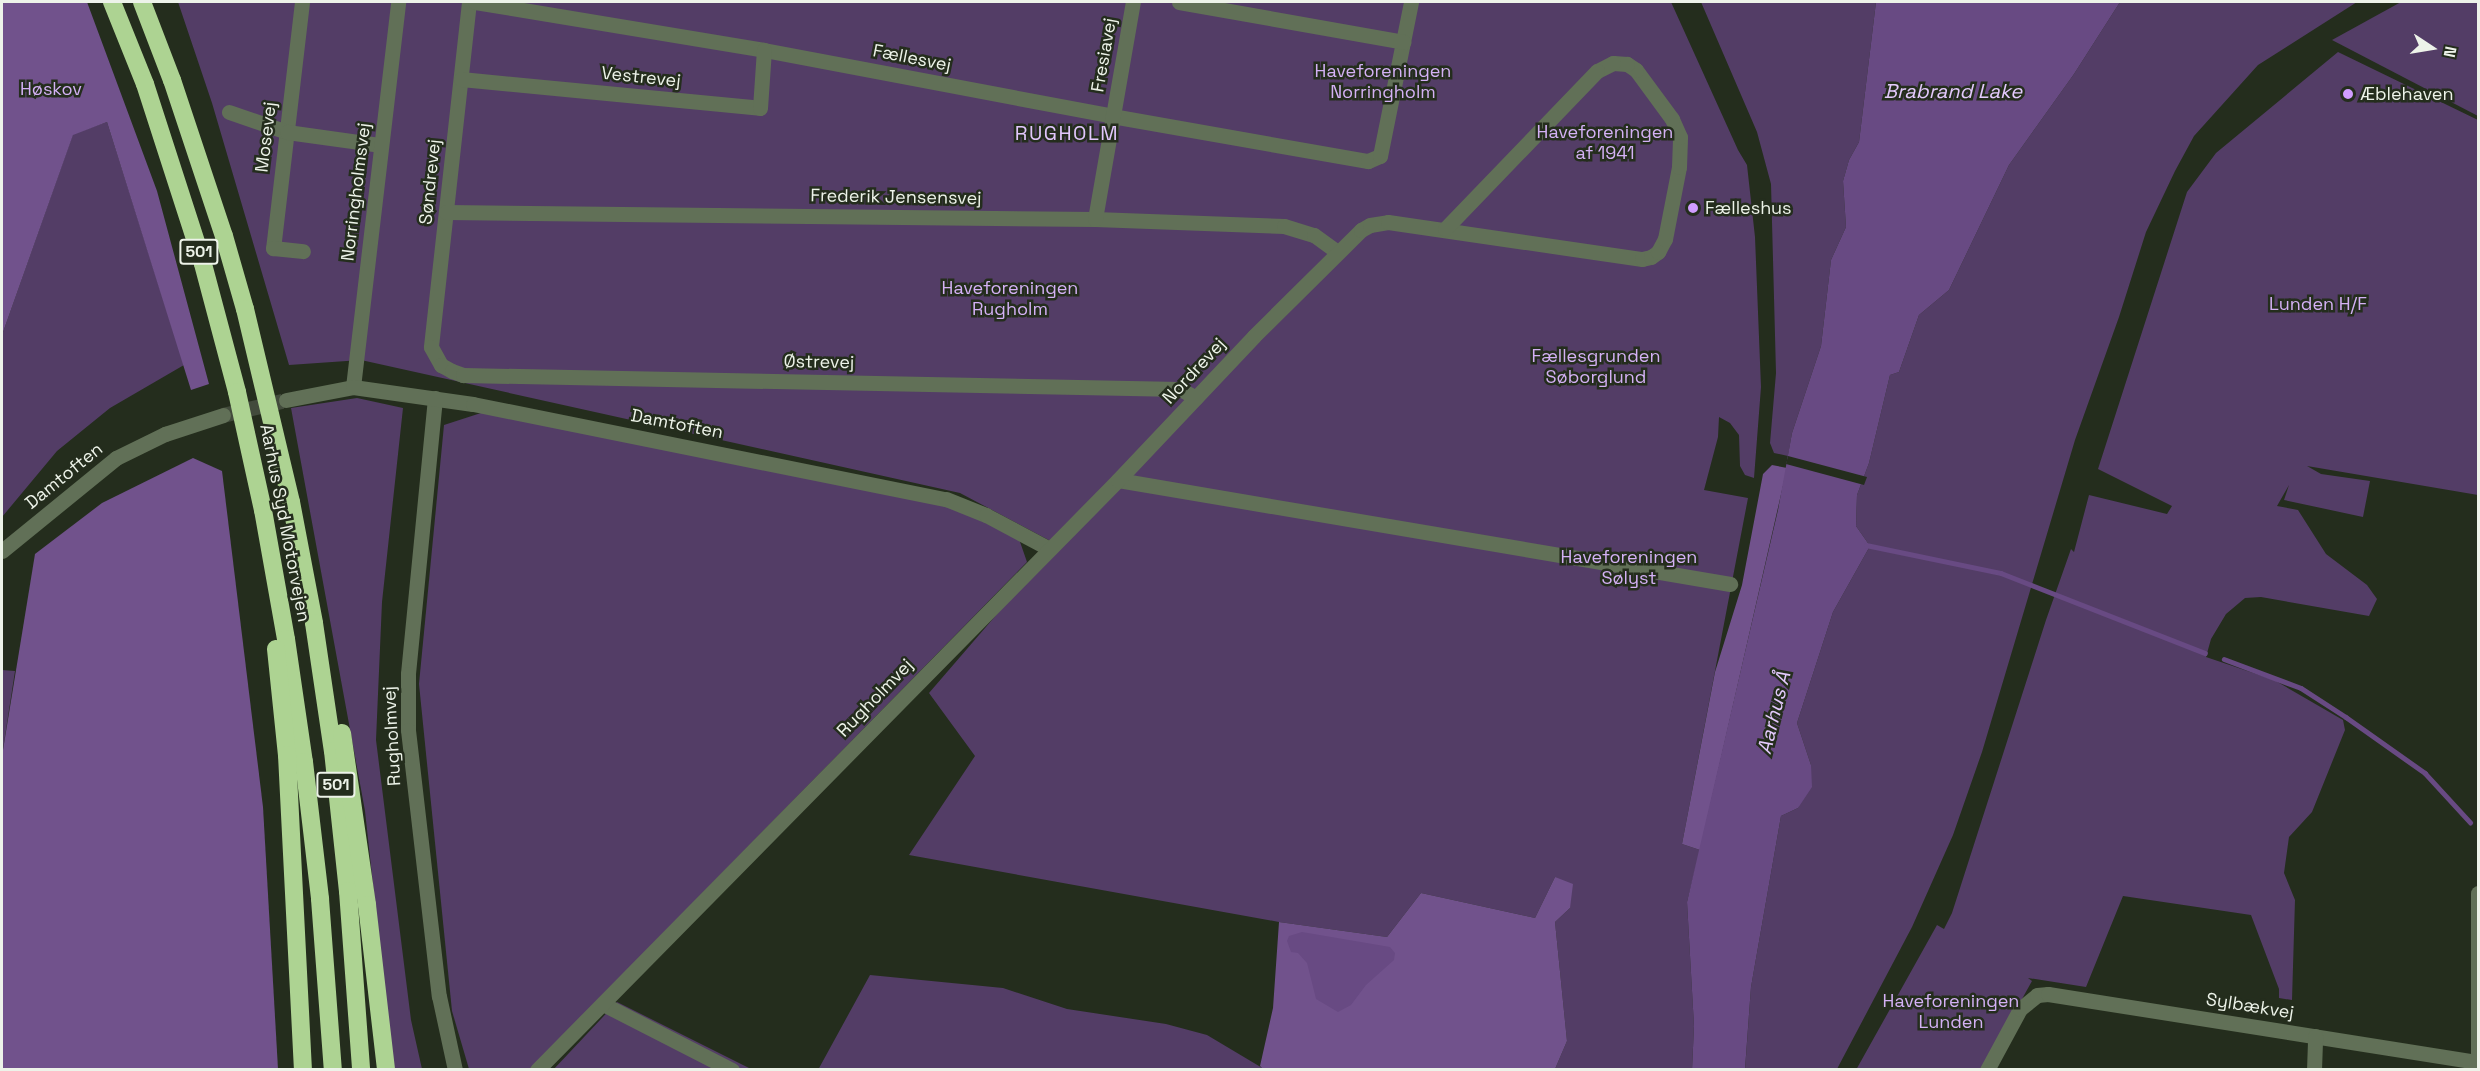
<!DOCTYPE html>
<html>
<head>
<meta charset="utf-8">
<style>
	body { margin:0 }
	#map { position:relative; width:2480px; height:1071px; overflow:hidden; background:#242d1d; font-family:"Space Grotesk",sans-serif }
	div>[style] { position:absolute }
	.green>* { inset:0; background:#533d66 }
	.forest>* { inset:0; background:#71528c }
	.water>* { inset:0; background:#684a83 }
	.pier>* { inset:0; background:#242d1d }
	.stream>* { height:4.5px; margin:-2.25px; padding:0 2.25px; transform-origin:2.25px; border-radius:2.25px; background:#684a83 }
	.minor-tunnel>* { height:15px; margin-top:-7.5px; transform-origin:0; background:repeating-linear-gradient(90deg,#424b3c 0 15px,transparent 0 23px) }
	.minor>* { height:15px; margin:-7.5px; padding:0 7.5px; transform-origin:7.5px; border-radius:7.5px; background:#617057 }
	.highway>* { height:18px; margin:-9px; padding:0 9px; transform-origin:9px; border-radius:9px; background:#add392 }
	.dots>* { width:16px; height:16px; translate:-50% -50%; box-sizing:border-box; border:3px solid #242d1d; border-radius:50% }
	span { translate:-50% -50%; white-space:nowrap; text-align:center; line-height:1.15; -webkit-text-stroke:5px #242d1d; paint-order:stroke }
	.shield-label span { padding:2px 4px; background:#242d1d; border:2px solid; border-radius:4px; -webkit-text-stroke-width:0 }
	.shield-label { font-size:16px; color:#edf3e9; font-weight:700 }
	.street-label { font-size:18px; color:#edf3e9 }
	.park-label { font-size:18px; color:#d4b1f5 }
	.poi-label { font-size:18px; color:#edf3e9 }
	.left { translate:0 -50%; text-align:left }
	.water-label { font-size:20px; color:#e4cafd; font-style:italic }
	.neighbourhood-label { font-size:20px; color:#e2c7fd; letter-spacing:1.5px }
	.frame { position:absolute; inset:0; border:3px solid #edf3e9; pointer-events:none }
	.north { position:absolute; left:2402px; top:18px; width:60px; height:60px; -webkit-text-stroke:4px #242d1d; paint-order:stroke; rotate:102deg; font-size:16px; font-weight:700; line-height:24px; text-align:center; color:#edf3e9 }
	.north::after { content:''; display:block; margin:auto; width:21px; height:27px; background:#edf3e9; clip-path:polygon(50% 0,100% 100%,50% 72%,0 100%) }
</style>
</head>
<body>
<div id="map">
	<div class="green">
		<div style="clip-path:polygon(178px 2px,1671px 2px,1738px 150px,1747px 165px,1755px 237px,1761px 387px,1754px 478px,1745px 475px,1740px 466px,1739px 435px,1730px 423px,1719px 417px,1718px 437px,1704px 490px,1748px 498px,1682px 844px,1700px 850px,1687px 902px,1694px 1026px,1692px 1069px,1555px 1069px,1567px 1041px,1555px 922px,1570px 908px,1555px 877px,1535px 918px,1421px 893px,1387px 937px,1279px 922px,909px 855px,975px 756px,929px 693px,1023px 584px,1060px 546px,960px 493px,361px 360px,289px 365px,212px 103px)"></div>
		<div style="clip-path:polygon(1701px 2px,1876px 2px,1859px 142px,1849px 160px,1843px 181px,1846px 227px,1831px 260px,1821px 346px,1792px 433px,1788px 456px,1774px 453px,1770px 443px,1776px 373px,1771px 184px,1757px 132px)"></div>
		<div style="clip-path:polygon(2120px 2px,2357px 2px,2258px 65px,2194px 136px,2175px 171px,2146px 232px,2119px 317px,2075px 440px,1982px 752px,1953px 835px,1912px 927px,1837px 1069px,1745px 1070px,1751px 987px,1781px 816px,1798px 808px,1811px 765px,1797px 723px,1833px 612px,1870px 546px,1856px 526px,1857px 495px,1869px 463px,1890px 375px,1899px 372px,1919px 315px,1949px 290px,2009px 165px,2074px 74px)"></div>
		<div style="clip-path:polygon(2401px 2px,2478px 2px,2478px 116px,2332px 40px)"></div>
		<div style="clip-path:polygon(2338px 52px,2478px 120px,2478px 495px,2307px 466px,2321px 474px,2370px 481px,2363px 517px,2284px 500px,2289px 485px,2277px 506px,2298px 510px,2326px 554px,2367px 585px,2377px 599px,2369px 616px,2261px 597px,2245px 598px,2226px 614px,2211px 639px,2206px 657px,2274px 680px,2343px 720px,2345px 730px,2312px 812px,2289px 837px,2284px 873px,2295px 900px,2292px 1000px,2279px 998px,2279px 989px,2251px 915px,2123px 896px,2086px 987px,2028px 978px,2032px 981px,1983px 1069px,1856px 1070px,1937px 925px,1944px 929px,1952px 913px,2046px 620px,2071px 549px,2074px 552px,2089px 495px,2167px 514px,2172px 506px,2098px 469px,2187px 192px,2216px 153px)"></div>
		<div style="clip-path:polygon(107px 122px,184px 365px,110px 408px,57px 451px,2px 517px,2px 335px,73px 134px)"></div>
		<div style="clip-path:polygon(357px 398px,403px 408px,382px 602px,376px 740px,411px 1020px,422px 1069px,393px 1069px,365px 811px,291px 408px)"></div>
		<div style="clip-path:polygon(484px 412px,948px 504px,1019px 539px,1027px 562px,530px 1069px,469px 1069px,452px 1011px,419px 684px,444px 425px)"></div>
		<div style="clip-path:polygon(2px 670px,15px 671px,2px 756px)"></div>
		<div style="clip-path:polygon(870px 975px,1003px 988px,1067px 1009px,1166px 1024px,1207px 1035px,1264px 1069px,818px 1070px)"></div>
		<div style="clip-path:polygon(617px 1002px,751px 1069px,553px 1070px)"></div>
	</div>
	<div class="forest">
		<div style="clip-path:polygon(2px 2px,87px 2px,157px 191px,209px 384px,191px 390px,107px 122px,73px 135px,2px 335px)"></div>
		<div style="clip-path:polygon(193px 458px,222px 471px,263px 807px,278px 1069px,2px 1069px,2px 756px,35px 554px,102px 503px)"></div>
		<div style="clip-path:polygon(1772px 465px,1787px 468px,1700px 850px,1682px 844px,1715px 672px,1742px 585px,1763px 474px)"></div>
		<div style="clip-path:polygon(1555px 877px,1573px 884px,1570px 908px,1555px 922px,1567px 1041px,1555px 1069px,1264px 1070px,1260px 1066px,1273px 1008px,1279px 922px,1387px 937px,1421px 893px,1535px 918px)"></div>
	</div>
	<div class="water">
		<div style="clip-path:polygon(1876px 2px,2120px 2px,2074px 74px,2009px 165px,1949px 290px,1919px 315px,1899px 372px,1890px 375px,1869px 463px,1857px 495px,1856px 526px,1870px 546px,1833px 612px,1797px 723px,1811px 765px,1812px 787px,1798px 808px,1781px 816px,1751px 987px,1745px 1069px,1692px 1070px,1694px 1026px,1687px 902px,1778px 510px,1792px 433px,1821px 346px,1831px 260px,1846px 227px,1843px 181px,1849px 160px,1859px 142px)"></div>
		<div style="clip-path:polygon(1302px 932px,1390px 947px,1395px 953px,1394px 960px,1366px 985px,1351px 1005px,1338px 1012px,1316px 999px,1307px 963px,1298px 953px,1291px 952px,1287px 941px,1289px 936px)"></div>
	</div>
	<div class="pier">
		<div style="clip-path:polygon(1788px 456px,1867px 477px,1864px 485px,1786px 464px)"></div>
	</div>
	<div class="stream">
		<div style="left:1866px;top:545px;width:138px;rotate:11.7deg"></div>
		<div style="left:2001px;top:573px;width:219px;rotate:21.4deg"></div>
		<div style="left:2224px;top:659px;width:82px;rotate:20.6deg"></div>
		<div style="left:2301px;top:688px;width:54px;rotate:32.8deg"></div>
		<div style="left:2346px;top:717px;width:97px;rotate:35.3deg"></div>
		<div style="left:2425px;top:773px;width:67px;rotate:47.4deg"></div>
	</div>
	<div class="minor-tunnel">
		<div style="left:223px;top:415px;width:65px;rotate:-13.4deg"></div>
	</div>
	<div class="minor">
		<div style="left:302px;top:2px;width:248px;rotate:96.7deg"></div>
		<div style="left:273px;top:248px;width:30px;rotate:6deg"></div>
		<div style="left:469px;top:2px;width:347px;rotate:96.3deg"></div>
		<div style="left:431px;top:347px;width:21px;rotate:61deg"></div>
		<div style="left:441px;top:365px;width:13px;rotate:29deg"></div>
		<div style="left:452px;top:371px;width:12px;rotate:20deg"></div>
		<div style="left:463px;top:375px;width:717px;rotate:1.12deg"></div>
		<div style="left:1180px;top:389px;width:18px;rotate:29deg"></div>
		<div style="left:475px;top:2px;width:293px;rotate:9.4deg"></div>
		<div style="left:764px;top:50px;width:354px;rotate:10.7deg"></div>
		<div style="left:1112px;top:116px;width:260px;rotate:10deg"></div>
		<div style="left:1368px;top:161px;width:13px;rotate:-23deg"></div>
		<div style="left:1380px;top:156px;width:157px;rotate:-78.6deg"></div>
		<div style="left:1179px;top:2px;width:228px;rotate:10.1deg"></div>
		<div style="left:461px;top:79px;width:300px;rotate:5.5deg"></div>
		<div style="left:760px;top:108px;width:58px;rotate:-86.1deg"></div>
		<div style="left:229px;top:112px;width:61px;rotate:19deg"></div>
		<div style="left:287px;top:132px;width:95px;rotate:7.9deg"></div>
		<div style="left:446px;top:212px;width:649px;rotate:0.62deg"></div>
		<div style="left:1095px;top:219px;width:189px;rotate:2.1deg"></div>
		<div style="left:1284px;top:226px;width:31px;rotate:17deg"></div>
		<div style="left:1314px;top:235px;width:29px;rotate:36deg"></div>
		<div style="left:1095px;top:219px;width:220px;rotate:-80.1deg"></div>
		<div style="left:353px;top:387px;width:388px;rotate:-83.3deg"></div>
		<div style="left:435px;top:398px;width:277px;rotate:95.6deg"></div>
		<div style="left:408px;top:674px;width:56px;rotate:90deg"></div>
		<div style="left:408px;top:730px;width:268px;rotate:83.4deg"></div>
		<div style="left:439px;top:996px;width:76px;rotate:77.8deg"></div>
		<div style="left:286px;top:400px;width:68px;rotate:-11deg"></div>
		<div style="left:353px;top:387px;width:121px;rotate:8.1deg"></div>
		<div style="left:473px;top:404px;width:482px;rotate:11.4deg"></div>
		<div style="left:946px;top:499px;width:43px;rotate:21.8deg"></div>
		<div style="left:986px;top:515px;width:72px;rotate:28deg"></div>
		<div style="left:1118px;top:480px;width:621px;rotate:9.64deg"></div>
		<div style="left:2px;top:551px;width:147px;rotate:-39.2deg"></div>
		<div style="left:116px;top:458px;width:55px;rotate:-26.1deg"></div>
		<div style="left:165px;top:434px;width:61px;rotate:-18.1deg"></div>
		<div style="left:603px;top:1004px;width:145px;rotate:27.1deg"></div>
		<div style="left:2478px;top:1062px;width:169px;rotate:-90deg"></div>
		<div style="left:537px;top:1070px;width:828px;rotate:-45.44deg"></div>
		<div style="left:1118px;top:480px;width:198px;rotate:-46.6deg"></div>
		<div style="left:1254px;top:336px;width:151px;rotate:-44.7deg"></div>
		<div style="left:1361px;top:230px;width:10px;rotate:-29deg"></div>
		<div style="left:1370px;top:225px;width:18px;rotate:-9deg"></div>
		<div style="left:1388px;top:222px;width:257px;rotate:8.3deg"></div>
		<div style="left:1642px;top:259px;width:9px;rotate:-13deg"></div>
		<div style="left:1651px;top:257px;width:9px;rotate:-36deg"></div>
		<div style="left:1658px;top:252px;width:15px;rotate:-62deg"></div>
		<div style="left:1665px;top:239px;width:73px;rotate:-79deg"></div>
		<div style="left:1679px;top:167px;width:30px;rotate:-88deg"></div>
		<div style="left:1680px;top:137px;width:20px;rotate:-114deg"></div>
		<div style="left:1672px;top:119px;width:61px;rotate:-126.3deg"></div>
		<div style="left:1636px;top:70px;width:11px;rotate:-146deg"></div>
		<div style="left:1627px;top:64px;width:14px;rotate:-176deg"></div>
		<div style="left:1613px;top:63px;width:18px;rotate:153deg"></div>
		<div style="left:1597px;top:71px;width:219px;rotate:133.9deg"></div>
		<div style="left:1987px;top:1070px;width:69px;rotate:-61.6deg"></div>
		<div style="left:2020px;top:1009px;width:22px;rotate:-39deg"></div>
		<div style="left:2037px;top:995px;width:11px;rotate:-5deg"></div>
		<div style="left:2048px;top:994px;width:435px;rotate:9deg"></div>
		<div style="left:2314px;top:1070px;width:34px;rotate:-88deg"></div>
	</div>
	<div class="highway">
		<div style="left:112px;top:2px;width:88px;rotate:68.1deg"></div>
		<div style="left:145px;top:84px;width:189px;rotate:72.1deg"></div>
		<div style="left:203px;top:264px;width:132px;rotate:75.1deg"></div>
		<div style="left:237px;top:392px;width:121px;rotate:77.6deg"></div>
		<div style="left:263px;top:510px;width:131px;rotate:79.9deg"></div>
		<div style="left:286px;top:639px;width:124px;rotate:81.7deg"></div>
		<div style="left:304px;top:762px;width:138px;rotate:83.3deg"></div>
		<div style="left:320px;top:899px;width:171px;rotate:85.7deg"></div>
		<div style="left:142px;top:2px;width:84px;rotate:69deg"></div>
		<div style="left:172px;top:80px;width:164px;rotate:71.6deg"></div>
		<div style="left:224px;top:236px;width:76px;rotate:74deg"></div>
		<div style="left:245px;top:309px;width:198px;rotate:76.6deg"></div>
		<div style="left:291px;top:502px;width:123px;rotate:79.2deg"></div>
		<div style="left:314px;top:623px;width:129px;rotate:81.6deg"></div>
		<div style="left:333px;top:751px;width:141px;rotate:83.9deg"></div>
		<div style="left:348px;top:891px;width:179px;rotate:85.8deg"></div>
		<div style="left:276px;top:649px;width:107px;rotate:84.1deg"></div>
		<div style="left:287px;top:755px;width:315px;rotate:87.1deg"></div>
		<div style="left:342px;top:733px;width:174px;rotate:81.7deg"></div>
		<div style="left:367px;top:905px;width:166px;rotate:83.4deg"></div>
	</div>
	<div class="dots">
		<div style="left:2348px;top:94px;background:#d09dfe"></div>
		<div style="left:1693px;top:208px;background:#d09dfe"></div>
	</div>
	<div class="shield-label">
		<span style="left:199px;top:252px">501</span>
		<span style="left:336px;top:785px">501</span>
	</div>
	<div class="street-label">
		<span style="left:1104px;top:55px;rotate:-80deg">Fresiavej</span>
		<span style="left:912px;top:58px;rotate:11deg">Fællesvej</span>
		<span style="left:641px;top:77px;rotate:6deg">Vestrevej</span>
		<span style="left:266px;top:137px;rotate:-83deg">Mosevej</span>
		<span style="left:430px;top:182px;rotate:-84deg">Søndrevej</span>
		<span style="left:356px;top:192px;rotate:-83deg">Norringholmsvej</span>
		<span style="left:896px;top:197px;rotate:1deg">Frederik Jensensvej</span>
		<span style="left:819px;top:362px;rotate:1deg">Østrevej</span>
		<span style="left:1194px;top:371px;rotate:-47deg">Nordrevej</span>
		<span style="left:677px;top:424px;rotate:11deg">Damtoften</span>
		<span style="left:64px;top:476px;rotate:-39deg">Damtoften</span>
		<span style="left:285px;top:523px;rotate:79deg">Aarhus Syd Motorvejen</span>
		<span style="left:875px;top:698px;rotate:-46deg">Rugholmvej</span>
		<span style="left:392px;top:736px;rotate:-93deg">Rugholmvej</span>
		<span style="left:2250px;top:1006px;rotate:9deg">Sylbækvej</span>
	</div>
	<div class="park-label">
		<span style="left:1383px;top:82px">Haveforeningen<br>Norringholm</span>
		<span style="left:51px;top:89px">Høskov</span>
		<span style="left:1605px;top:143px">Haveforeningen<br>af 1941</span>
		<span style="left:1010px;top:299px">Haveforeningen<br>Rugholm</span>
		<span style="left:2318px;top:304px">Lunden H/F</span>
		<span style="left:1596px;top:367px">Fællesgrunden<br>Søborglund</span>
		<span style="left:1629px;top:568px">Haveforeningen<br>Sølyst</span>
		<span style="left:1951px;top:1012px">Haveforeningen<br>Lunden</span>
	</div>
	<div class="poi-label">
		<span class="left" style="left:2360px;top:94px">Æblehaven</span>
		<span class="left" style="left:1705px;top:208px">Fælleshus</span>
	</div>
	<div class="water-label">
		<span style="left:1953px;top:91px">Brabrand Lake</span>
		<span style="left:1774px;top:713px;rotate:-76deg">Aarhus Å</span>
	</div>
	<div class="neighbourhood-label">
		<span style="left:1067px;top:133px">RUGHOLM</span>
	</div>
	<div class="frame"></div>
	<div class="north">N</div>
</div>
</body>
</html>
